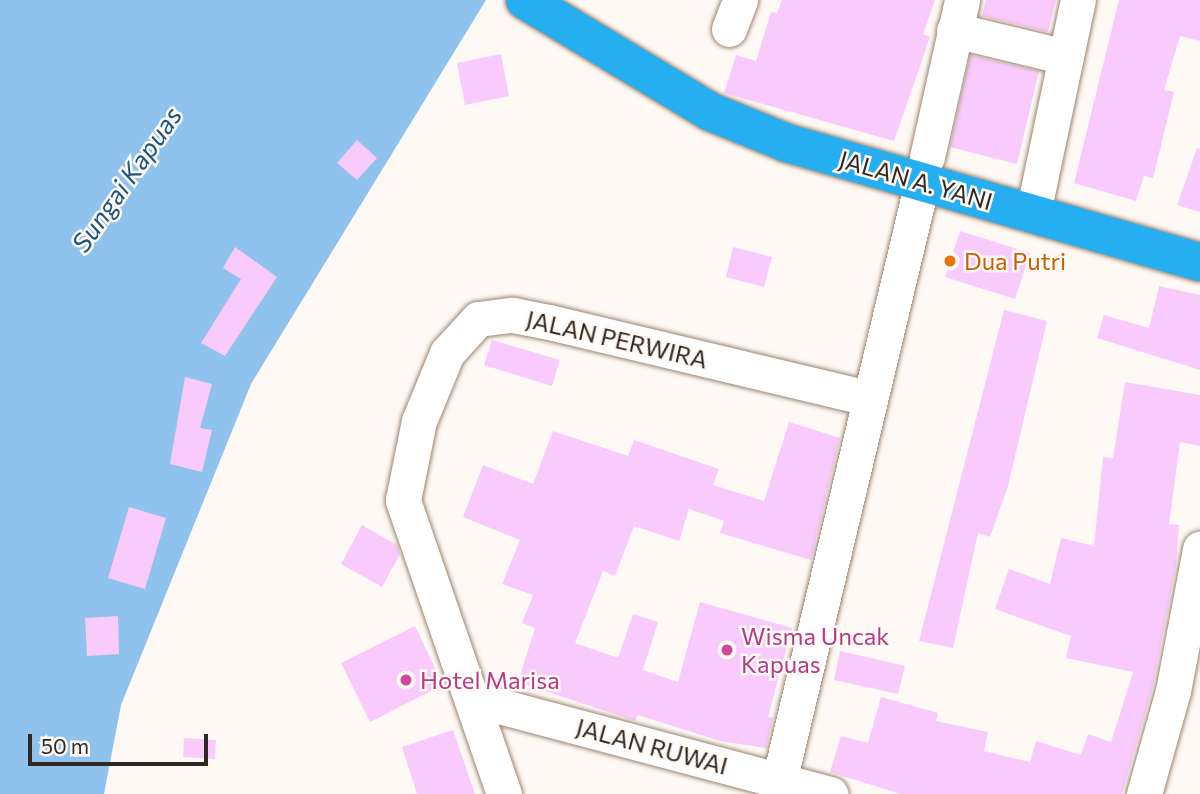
<!DOCTYPE html>
<html>
<head>
<meta charset="utf-8">
<style>
	body { margin:0 }
	#map { position:relative; width:1200px; height:794px; overflow:hidden; background:#fef9f4; font-family:Commissioner,sans-serif }
	div>[style] { position:absolute }
	.water>* { inset:0; background:#8fc3ee }
	.building>* { inset:0; background:#f9cbfc }
	.roads { filter:drop-shadow(0 0 2px #9c8470) drop-shadow(0 0 2px #9c8470) }
	.minor>* { height:35px; margin:-17.5px; padding:0 17.5px; transform-origin:17.5px; border-radius:17.5px; background:#fff }
	.highway>* { height:38px; margin:-19px; padding:0 19px; transform-origin:19px; border-radius:19px; background:#25aff1 }
	.dots>* { width:19px; height:19px; translate:-50% -50%; box-sizing:border-box; border:4px solid #fef9f4; border-radius:50% }
	span { translate:-50% -50%; white-space:nowrap; text-align:center; line-height:1.15; -webkit-text-stroke:5px #fef9f4; paint-order:stroke }
	.street-label { font-size:24px; color:#322820 }
	.food-label { font-size:24px; color:#c56008 }
	.left { translate:0 -50%; text-align:left }
	.hotel-label { font-size:24px; color:#b23c85 }
	.water-label { font-size:26px; color:#1b557d; font-style:italic }
	.scale { position:absolute; left:28px; top:734px; width:180px; height:32px; box-sizing:border-box; border:4px solid #322820; border-top:0; padding-left:9px; font-size:21px; line-height:24px; white-space:nowrap; color:#322820; -webkit-text-stroke:5px #fef9f4; paint-order:stroke }
</style>
</head>
<body>
<div id="map">
	<div class="water">
		<div style="clip-path:polygon(0 0,486px 0,251px 384px,121px 705px,104px 794px,0 794px)"></div>
	</div>
	<div class="building">
		<div style="clip-path:polygon(782px 0,935px 0,923px 34px,930px 37px,894px 141px,724px 93px,736px 55px,756px 61px,771px 12px,777px 13px)"></div>
		<div style="clip-path:polygon(986px 0,1056px 0,1048px 32px,982px 16px)"></div>
		<div style="clip-path:polygon(1119px 0,1200px 0,1200px 41px,1180px 36px,1164px 90px,1174px 92px,1153px 178px,1144px 176px,1136px 201px,1074px 183px)"></div>
		<div style="clip-path:polygon(501px 54px,509px 96px,465px 105px,457px 63px)"></div>
		<div style="clip-path:polygon(970px 55px,1039px 71px,1017px 164px,950px 147px)"></div>
		<div style="clip-path:polygon(357px 140px,377px 158px,357px 180px,337px 163px)"></div>
		<div style="clip-path:polygon(1197px 148px,1200px 149px,1200px 212px,1177px 205px)"></div>
		<div style="clip-path:polygon(960px 231px,1030px 253px,1015px 299px,945px 277px)"></div>
		<div style="clip-path:polygon(235px 247px,277px 277px,225px 356px,201px 343px,241px 279px,223px 268px)"></div>
		<div style="clip-path:polygon(733px 247px,772px 257px,764px 287px,726px 277px)"></div>
		<div style="clip-path:polygon(1159px 286px,1200px 295px,1200px 370px,1097px 338px,1104px 315px,1149px 328px)"></div>
		<div style="clip-path:polygon(1004px 310px,1047px 321px,1008px 486px,990px 537px,978px 533px,953px 648px,919px 641px)"></div>
		<div style="clip-path:polygon(492px 340px,560px 360px,552px 386px,484px 365px)"></div>
		<div style="clip-path:polygon(185px 377px,212px 384px,200px 428px,212px 430px,202px 472px,170px 464px)"></div>
		<div style="clip-path:polygon(1125px 382px,1200px 395px,1200px 446px,1180px 442px,1169px 524px,1179px 525px,1176px 566px,1153px 686px,1122px 794px,901px 794px,830px 772px,841px 736px,868px 743px,881px 697px,938px 713px,936px 721px,988px 732px,984px 751px,1030px 762px,1036px 741px,1081px 755px,1088px 734px,1111px 742px,1133px 672px,1066px 658px,1071px 636px,995px 609px,1009px 569px,1050px 584px,1061px 538px,1094px 546px,1103px 457px,1113px 458px)"></div>
		<div style="clip-path:polygon(789px 422px,840px 438px,811px 560px,720px 533px,724px 521px,689px 509px,679px 541px,634px 526px,615px 576px,603px 571px,575px 643px,618px 658px,633px 614px,658px 622px,643px 670px,678px 682px,700px 602px,792px 628px,768px 717px,773px 718px,766px 748px,720px 741px,638px 715px,635px 721px,518px 682px,535px 628px,522px 623px,533px 595px,502px 584px,520px 540px,463px 517px,483px 465px,533px 484px,553px 431px,628px 456px,634px 440px,719px 469px,713px 485px,764px 501px)"></div>
		<div style="clip-path:polygon(129px 507px,166px 518px,145px 589px,108px 578px)"></div>
		<div style="clip-path:polygon(362px 525px,397px 545px,400px 554px,382px 587px,341px 564px)"></div>
		<div style="clip-path:polygon(118px 616px,119px 654px,87px 656px,85px 618px)"></div>
		<div style="clip-path:polygon(415px 626px,443px 685px,370px 722px,341px 663px)"></div>
		<div style="clip-path:polygon(840px 651px,905px 666px,898px 694px,834px 680px)"></div>
		<div style="clip-path:polygon(453px 730px,475px 794px,417px 794px,402px 747px)"></div>
		<div style="clip-path:polygon(184px 738px,216px 740px,215px 759px,183px 757px)"></div>
	</div>
	<div class="roads">
		<div class="minor">
			<div style="left:729px;top:29px;width:31px;rotate:-69deg"></div>
			<div style="left:954px;top:30px;width:115px;rotate:13.6deg"></div>
			<div style="left:927px;top:157px;width:161px;rotate:-77.4deg"></div>
			<div style="left:1033px;top:213px;width:218px;rotate:-78.1deg"></div>
			<div style="left:473px;top:699px;width:370px;rotate:14.9deg"></div>
			<div style="left:504px;top:794px;width:311px;rotate:-109deg"></div>
			<div style="left:403px;top:500px;width:81px;rotate:-78.6deg"></div>
			<div style="left:419px;top:421px;width:74px;rotate:-67.6deg"></div>
			<div style="left:447px;top:353px;width:46px;rotate:-47.6deg"></div>
			<div style="left:478px;top:319px;width:35px;rotate:-7deg"></div>
			<div style="left:513px;top:315px;width:37px;rotate:11deg"></div>
			<div style="left:549px;top:322px;width:329px;rotate:13.4deg"></div>
			<div style="left:776px;top:794px;width:608px;rotate:-76.58deg"></div>
			<div style="left:1144px;top:794px;width:107px;rotate:-74.3deg"></div>
			<div style="left:1173px;top:691px;width:145px;rotate:-79.2deg"></div>
		</div>
		<div class="highway">
			<div style="left:525px;top:0;width:217px;rotate:31.1deg"></div>
			<div style="left:711px;top:112px;width:82px;rotate:22.2deg"></div>
			<div style="left:787px;top:143px;width:430px;rotate:16.1deg"></div>
		</div>
	</div>
	<div class="dots">
		<div style="left:950px;top:261px;background:#e8710a"></div>
		<div style="left:727px;top:650px;background:#d1479c"></div>
		<div style="left:406px;top:680px;background:#d1479c"></div>
	</div>
	<div class="street-label">
		<span style="left:916px;top:180px;rotate:16deg">JALAN A. YANI</span>
		<span style="left:617px;top:339px;rotate:13deg">JALAN PERWIRA</span>
		<span style="left:652px;top:746px;rotate:15deg">JALAN RUWAI</span>
	</div>
	<div class="food-label">
		<span class="left" style="left:964px;top:261px">Dua Putri</span>
	</div>
	<div class="hotel-label">
		<span class="left" style="left:741px;top:650px">Wisma Uncak<br>Kapuas</span>
		<span class="left" style="left:420px;top:680px">Hotel Marisa</span>
	</div>
	<div class="water-label">
		<span style="left:126px;top:179px;rotate:-55deg">Sungai Kapuas</span>
	</div>
	<div class="scale">50 m</div>
</div>
</body>
</html>
